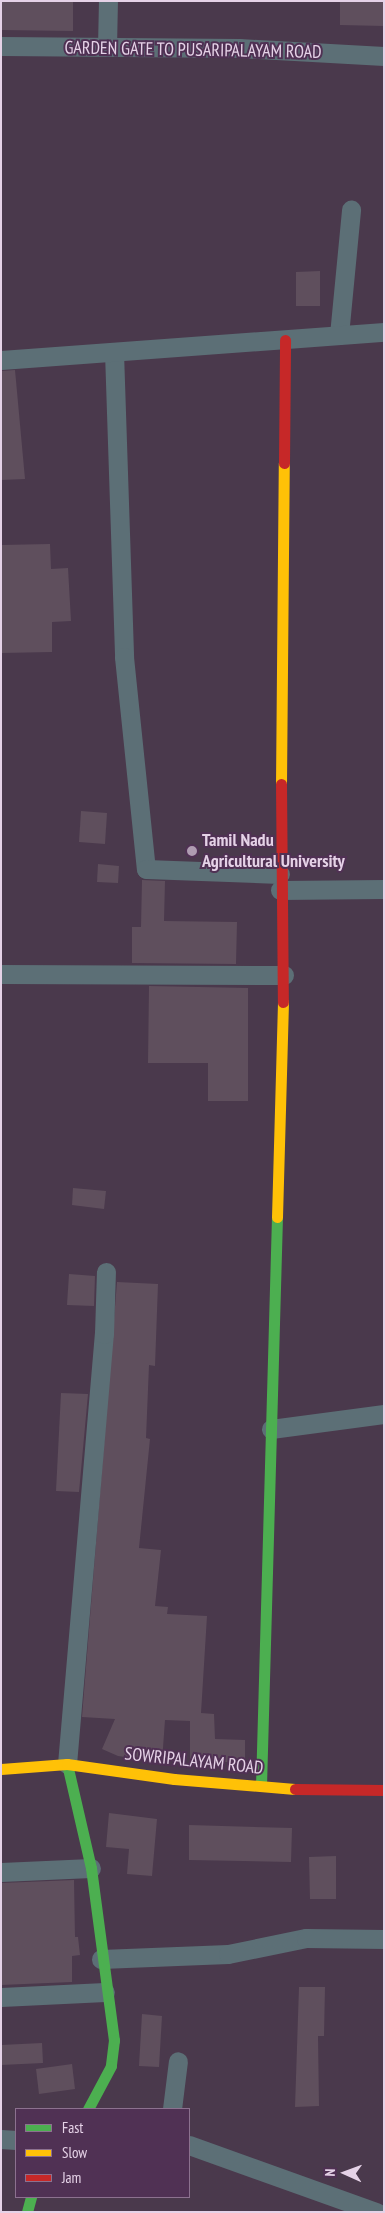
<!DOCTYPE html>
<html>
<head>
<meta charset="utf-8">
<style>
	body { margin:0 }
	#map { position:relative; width:385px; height:2213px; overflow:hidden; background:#4a394c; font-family:"PT Sans Narrow",sans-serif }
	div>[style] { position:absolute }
	.building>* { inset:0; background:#5f4f5d }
	.street>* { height:19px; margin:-9.5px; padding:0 9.5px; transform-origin:9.5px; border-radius:9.5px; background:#5c6f76 }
	.fast>* { height:11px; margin:-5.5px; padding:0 5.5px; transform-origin:5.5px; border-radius:5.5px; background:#4caf50 }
	.slow>* { height:11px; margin:-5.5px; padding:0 5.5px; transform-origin:5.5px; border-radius:5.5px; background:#ffc107 }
	.jam>* { height:11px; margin:-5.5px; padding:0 5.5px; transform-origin:5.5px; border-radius:5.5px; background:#c62828 }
	.dots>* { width:14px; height:14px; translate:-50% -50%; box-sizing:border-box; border:2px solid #503154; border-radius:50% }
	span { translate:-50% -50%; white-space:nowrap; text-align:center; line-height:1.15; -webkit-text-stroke:4px #503154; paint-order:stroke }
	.street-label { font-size:18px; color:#e5d2e7 }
	.poi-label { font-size:18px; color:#e5d2e7; font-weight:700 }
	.left { translate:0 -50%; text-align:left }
	.frame { position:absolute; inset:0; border:2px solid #e5d2e7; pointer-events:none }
	.legend { position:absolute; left:15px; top:2108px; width:175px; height:90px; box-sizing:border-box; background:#503154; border:1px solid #8c718f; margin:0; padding:6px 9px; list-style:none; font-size:15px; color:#e5d2e7 }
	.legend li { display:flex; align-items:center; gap:10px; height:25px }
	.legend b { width:25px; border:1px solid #8c718f }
	.north { position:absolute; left:320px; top:2148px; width:50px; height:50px; -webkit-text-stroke:4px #503154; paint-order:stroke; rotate:272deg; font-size:14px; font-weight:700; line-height:20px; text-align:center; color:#e5d2e7 }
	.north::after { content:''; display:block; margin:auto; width:18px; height:22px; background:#e5d2e7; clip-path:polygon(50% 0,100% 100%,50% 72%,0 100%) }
</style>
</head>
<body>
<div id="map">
	<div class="building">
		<div style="clip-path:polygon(1px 1px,73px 1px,73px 31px,1px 30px)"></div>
		<div style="clip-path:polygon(340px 1px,384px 1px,384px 26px,340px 25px)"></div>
		<div style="clip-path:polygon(320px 271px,320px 306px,296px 306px,296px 272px)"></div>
		<div style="clip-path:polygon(15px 370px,25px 479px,1px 480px,1px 371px)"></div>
		<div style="clip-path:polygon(50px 544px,51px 569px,68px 568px,71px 621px,52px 622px,52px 652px,1px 653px,1px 545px)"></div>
		<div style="clip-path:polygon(81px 811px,107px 813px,105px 844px,79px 842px)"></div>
		<div style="clip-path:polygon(98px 864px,119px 866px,118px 883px,97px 882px)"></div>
		<div style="clip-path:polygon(142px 880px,165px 881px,164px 921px,237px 922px,236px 964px,132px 963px,132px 927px,141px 927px)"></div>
		<div style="clip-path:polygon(149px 986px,248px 988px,248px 1101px,208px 1101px,208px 1063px,148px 1063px)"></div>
		<div style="clip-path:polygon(73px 1188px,106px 1191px,104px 1209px,72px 1205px)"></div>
		<div style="clip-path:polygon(69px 1274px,95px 1276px,94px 1306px,67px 1305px)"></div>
		<div style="clip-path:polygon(117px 1282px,158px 1284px,155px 1366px,149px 1365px,146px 1438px,150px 1439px,139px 1548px,161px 1550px,155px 1606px,168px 1607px,167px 1614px,207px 1616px,201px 1713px,214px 1714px,215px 1739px,245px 1740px,245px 1762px,190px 1762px,190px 1721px,165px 1720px,162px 1762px,118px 1756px,102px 1749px,115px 1719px,82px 1717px)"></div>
		<div style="clip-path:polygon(61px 1393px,88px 1394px,79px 1492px,56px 1491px)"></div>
		<div style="clip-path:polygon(109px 1813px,157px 1819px,152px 1876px,127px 1874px,129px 1849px,106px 1847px)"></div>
		<div style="clip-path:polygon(189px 1825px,292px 1828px,291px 1862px,189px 1860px)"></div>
		<div style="clip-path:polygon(336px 1856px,336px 1899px,310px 1899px,309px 1857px)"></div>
		<div style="clip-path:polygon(74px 1880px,75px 1937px,78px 1937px,80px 1955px,72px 1956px,72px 1982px,1px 1985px,1px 1883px)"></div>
		<div style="clip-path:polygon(299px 1987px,325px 1987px,324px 2036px,318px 2036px,319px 2106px,295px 2107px)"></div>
		<div style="clip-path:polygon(142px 2014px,162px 2016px,159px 2067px,139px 2066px)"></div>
		<div style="clip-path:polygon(42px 2043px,43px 2063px,1px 2065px,1px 2045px)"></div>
		<div style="clip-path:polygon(72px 2064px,75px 2089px,39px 2094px,36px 2069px)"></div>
	</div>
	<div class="street">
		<div style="left:1px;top:46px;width:238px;rotate:0.5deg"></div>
		<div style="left:239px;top:48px;width:145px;rotate:3.2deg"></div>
		<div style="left:107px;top:47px;width:46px;rotate:-88.8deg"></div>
		<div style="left:339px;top:335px;width:126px;rotate:-84.5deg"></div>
		<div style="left:114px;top:352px;width:305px;rotate:88.1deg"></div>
		<div style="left:124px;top:657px;width:213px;rotate:84.1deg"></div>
		<div style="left:146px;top:869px;width:134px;rotate:2.1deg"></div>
		<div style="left:1px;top:360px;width:384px;rotate:-4.2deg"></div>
		<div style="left:280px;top:890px;width:104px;rotate:-0.6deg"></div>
		<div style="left:1px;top:974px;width:283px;rotate:0.2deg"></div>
		<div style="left:271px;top:1429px;width:114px;rotate:-7.6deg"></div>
		<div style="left:67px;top:1764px;width:432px;rotate:-85.1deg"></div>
		<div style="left:104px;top:1334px;width:62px;rotate:-88.2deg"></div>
		<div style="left:1px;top:1872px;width:90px;rotate:-2.5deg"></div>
		<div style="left:101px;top:1959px;width:127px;rotate:-2.3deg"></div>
		<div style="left:228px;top:1954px;width:80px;rotate:-11.6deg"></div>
		<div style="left:306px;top:1938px;width:78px;rotate:0.7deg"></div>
		<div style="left:1px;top:1997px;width:104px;rotate:-2.8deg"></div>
		<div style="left:172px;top:2109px;width:48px;rotate:-82.9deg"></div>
		<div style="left:1px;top:2139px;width:15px;rotate:4deg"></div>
		<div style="left:189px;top:2145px;width:199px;rotate:19.7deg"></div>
	</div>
	<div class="fast">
		<div style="left:67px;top:1764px;width:107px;rotate:77deg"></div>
		<div style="left:91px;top:1868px;width:174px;rotate:82.4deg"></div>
		<div style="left:114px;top:2040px;width:26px;rotate:97deg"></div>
		<div style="left:111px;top:2066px;width:49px;rotate:118.1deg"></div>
		<div style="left:261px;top:1786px;width:569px;rotate:-88.39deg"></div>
		<div style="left:27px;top:2212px;width:16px;rotate:-75deg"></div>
	</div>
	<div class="slow">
		<div style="left:281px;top:784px;width:321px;rotate:-89.5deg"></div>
		<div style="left:277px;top:1217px;width:215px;rotate:-88.4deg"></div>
		<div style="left:1px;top:1769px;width:66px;rotate:-4.3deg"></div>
		<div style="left:67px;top:1764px;width:108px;rotate:8deg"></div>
		<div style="left:174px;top:1779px;width:121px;rotate:4.7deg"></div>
	</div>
	<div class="jam">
		<div style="left:284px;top:463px;width:123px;rotate:-89.5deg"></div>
		<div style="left:281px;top:784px;width:218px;rotate:89.5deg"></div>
		<div style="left:295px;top:1789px;width:89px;rotate:0.6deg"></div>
	</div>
	<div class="dots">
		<div style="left:192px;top:851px;background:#af9cb1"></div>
	</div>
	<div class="street-label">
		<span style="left:193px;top:50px;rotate:1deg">GARDEN GATE TO PUSARIPALAYAM ROAD</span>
		<span style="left:194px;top:1761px;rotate:6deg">SOWRIPALAYAM ROAD</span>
	</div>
	<div class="poi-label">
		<span class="left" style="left:202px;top:851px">Tamil Nadu<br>Agricultural University</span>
	</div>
	<div class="frame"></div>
	<ul class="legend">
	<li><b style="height:6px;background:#4caf50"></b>Fast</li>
	<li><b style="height:6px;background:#ffc107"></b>Slow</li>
	<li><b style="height:6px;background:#c62828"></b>Jam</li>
	</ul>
	<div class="north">N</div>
</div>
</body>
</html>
